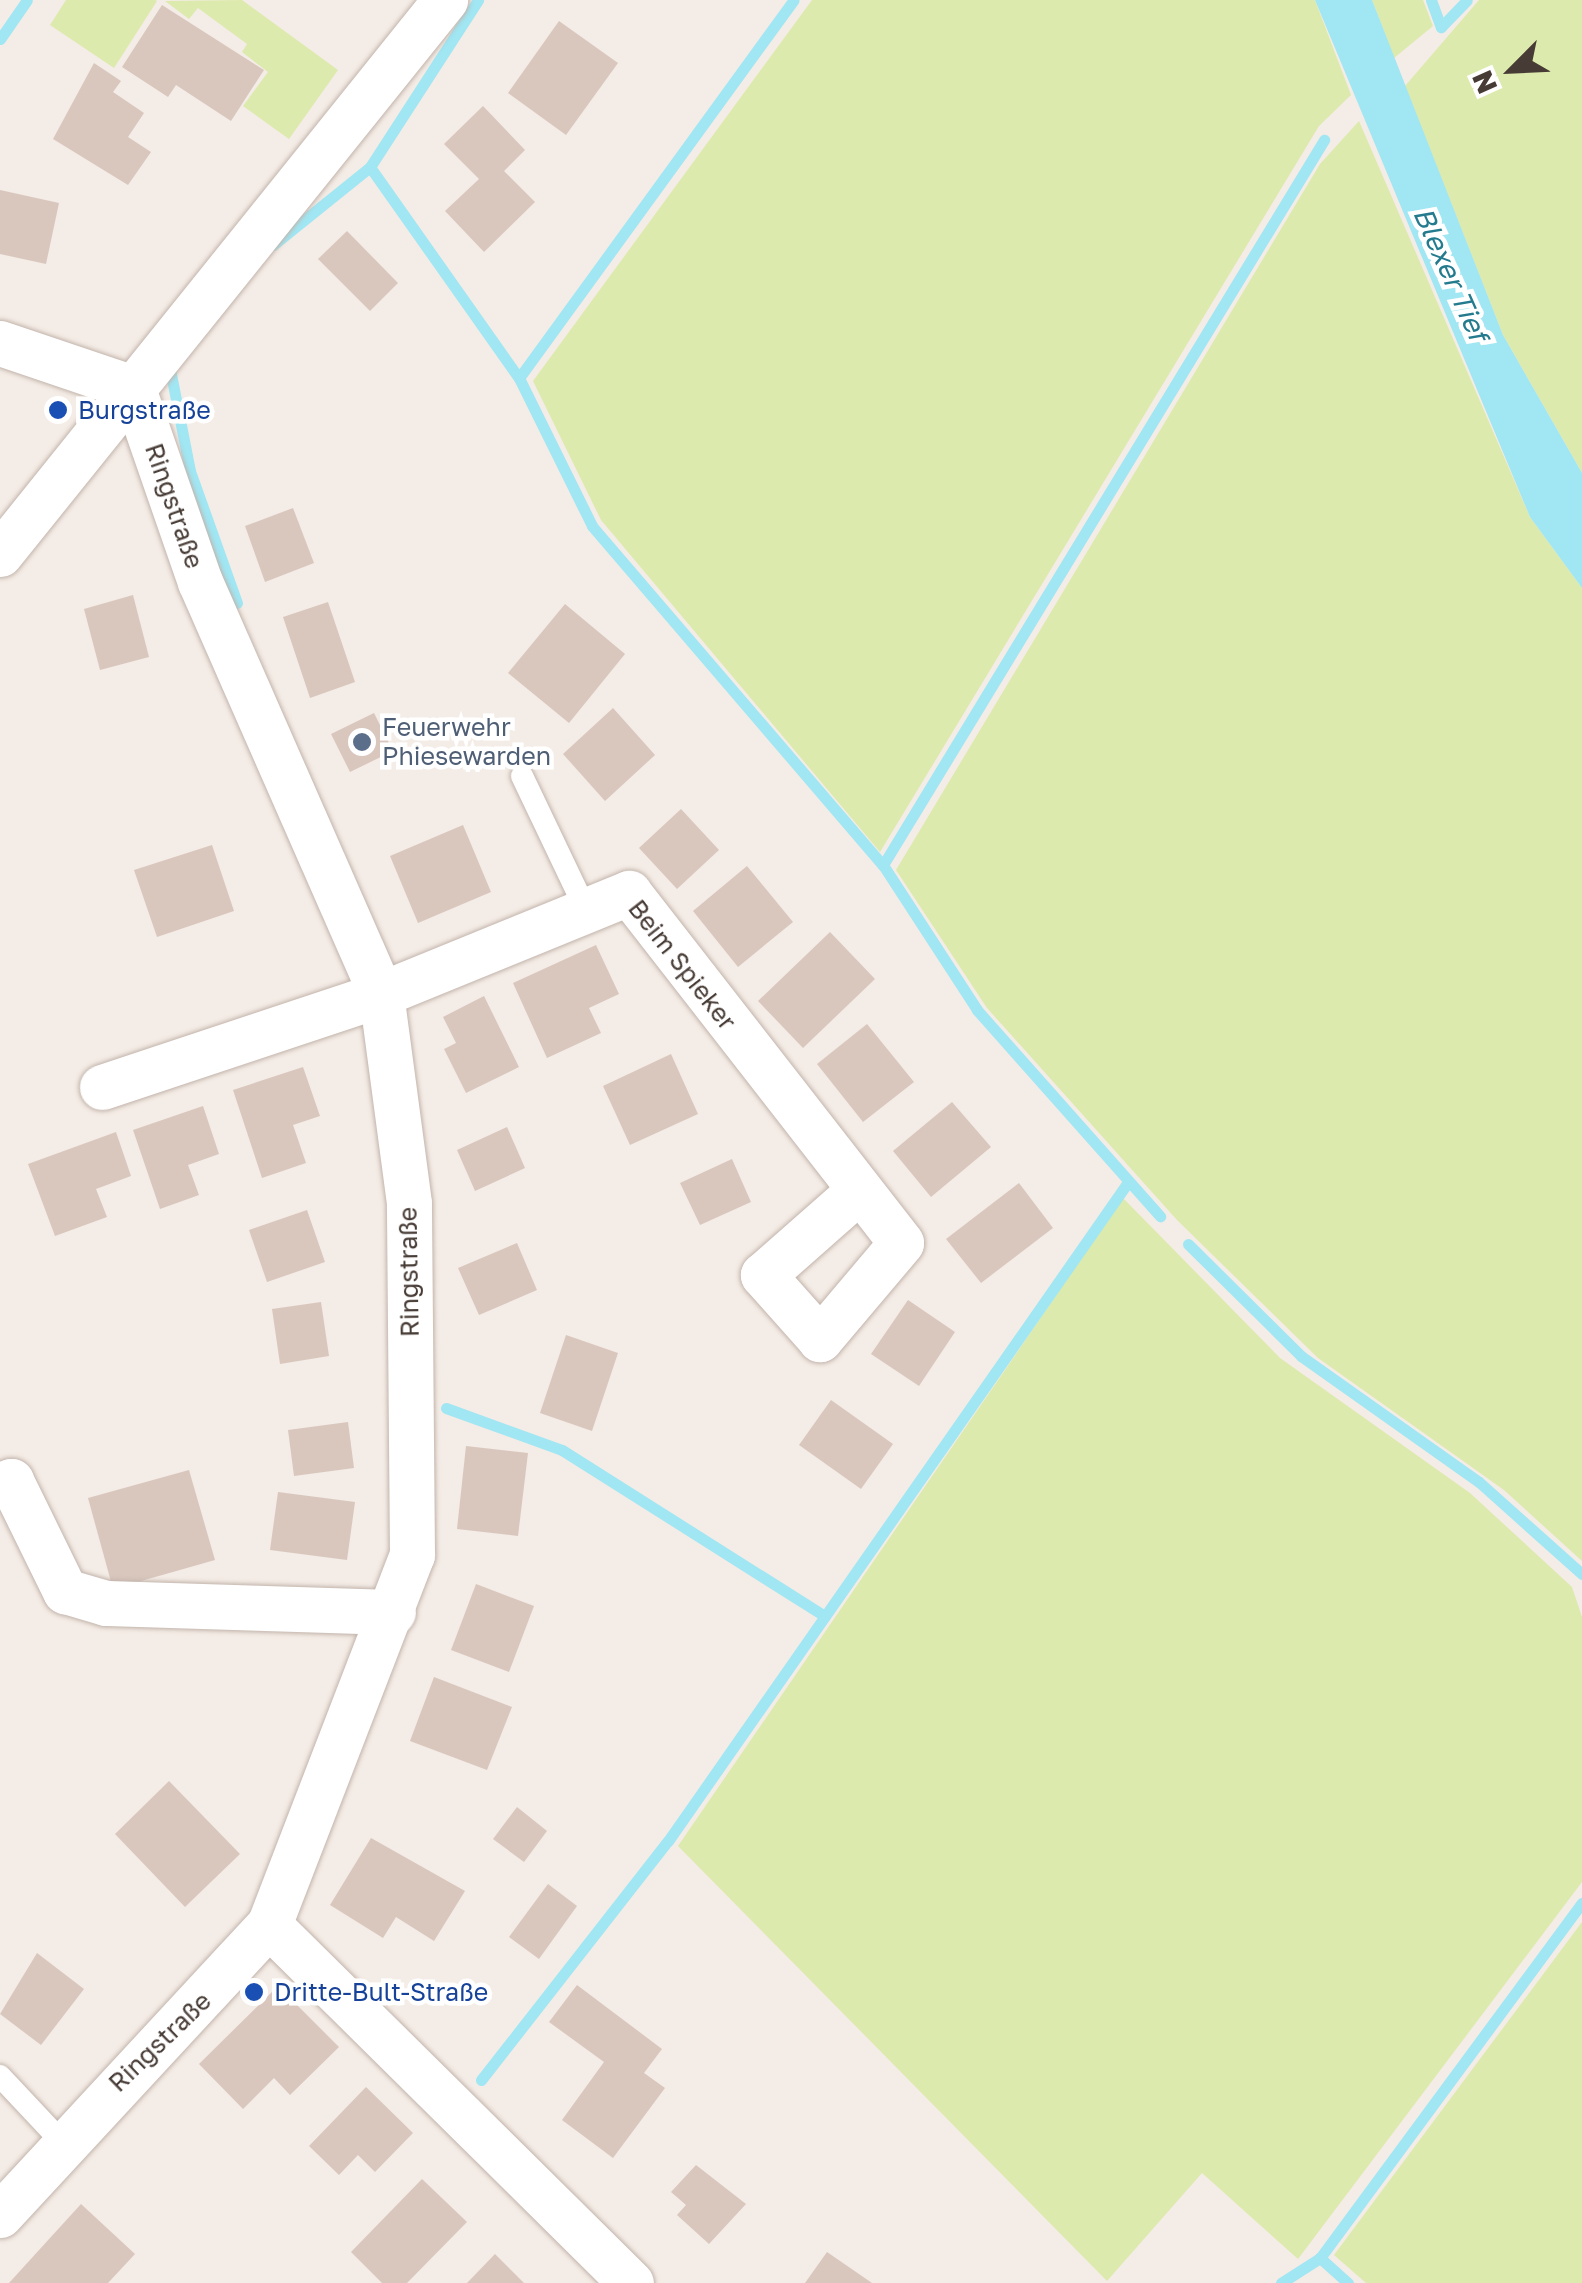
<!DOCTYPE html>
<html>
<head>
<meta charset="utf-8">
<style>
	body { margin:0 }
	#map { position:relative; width:1582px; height:2283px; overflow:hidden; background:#f4ece6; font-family:"Golos Text",sans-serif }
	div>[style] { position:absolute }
	.green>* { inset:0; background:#ddeaad }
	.water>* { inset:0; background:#a0e6f3 }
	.stream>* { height:11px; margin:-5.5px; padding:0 5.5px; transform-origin:5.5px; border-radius:5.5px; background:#a0e6f3 }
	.building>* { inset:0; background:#d9c7be }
	.roads { filter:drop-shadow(0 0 2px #c2b4ab) drop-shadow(0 0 2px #c2b4ab) }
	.lane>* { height:22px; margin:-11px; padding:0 11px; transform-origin:11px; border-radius:11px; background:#fff }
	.street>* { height:45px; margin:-22.5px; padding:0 22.5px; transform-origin:22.5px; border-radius:22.5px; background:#fff }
	.dots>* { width:28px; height:28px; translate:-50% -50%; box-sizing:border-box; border:5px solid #fff; border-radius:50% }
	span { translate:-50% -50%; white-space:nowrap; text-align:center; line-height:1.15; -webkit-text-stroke:9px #fff; paint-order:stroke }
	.transit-label { font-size:25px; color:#164399 }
	.left { translate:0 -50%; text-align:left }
	.street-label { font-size:25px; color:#473b35 }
	.service-label { font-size:25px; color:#4e5e75 }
	.water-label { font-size:28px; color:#247b8e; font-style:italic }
	.north { position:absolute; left:1462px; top:20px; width:100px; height:100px; -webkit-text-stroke:8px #fff; paint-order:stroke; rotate:246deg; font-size:28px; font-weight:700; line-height:40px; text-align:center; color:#473b35 }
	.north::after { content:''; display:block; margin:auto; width:35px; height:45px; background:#473b35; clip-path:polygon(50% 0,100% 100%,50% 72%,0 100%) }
</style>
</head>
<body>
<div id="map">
	<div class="green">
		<div style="clip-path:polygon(66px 0,155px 0,157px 1px,114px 68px,50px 25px)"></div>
		<div style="clip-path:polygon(242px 0,338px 70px,289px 139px,243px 106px,268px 72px,242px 52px,247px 44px,198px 8px,189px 19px,165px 1px)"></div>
		<div style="clip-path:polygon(812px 0,1315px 0,1351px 95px,1319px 126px,880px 852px,601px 520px,533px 381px)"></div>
		<div style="clip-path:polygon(1372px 0,1423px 0,1433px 26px,1394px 58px)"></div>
		<div style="clip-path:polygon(1479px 0,1582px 0,1582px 473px,1503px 335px,1405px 86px)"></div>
		<div style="clip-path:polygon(1359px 121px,1530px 517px,1582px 588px,1582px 1561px,1504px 1490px,1318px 1358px,1177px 1220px,987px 1008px,896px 870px,1320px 164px)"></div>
		<div style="clip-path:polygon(1123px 1198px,1280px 1358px,1470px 1493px,1572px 1587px,1582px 1617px,1582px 1882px,1298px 2259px,1202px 2173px,1107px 2281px,678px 1846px)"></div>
		<div style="clip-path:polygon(1582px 1922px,1582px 2283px,1366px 2283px,1334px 2255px)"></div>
	</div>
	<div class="water">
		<div style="clip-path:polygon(1315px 0,1372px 0,1503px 335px,1582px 473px,1582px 588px,1530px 517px)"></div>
	</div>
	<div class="stream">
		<div style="left:1431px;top:0;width:29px;rotate:70deg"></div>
		<div style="left:1441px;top:27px;width:37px;rotate:-46deg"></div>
		<div style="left:0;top:39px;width:47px;rotate:-55.3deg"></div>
		<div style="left:370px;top:167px;width:258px;rotate:54.8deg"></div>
		<div style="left:519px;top:378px;width:165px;rotate:63.7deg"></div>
		<div style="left:592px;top:526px;width:447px;rotate:49.4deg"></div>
		<div style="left:883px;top:865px;width:173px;rotate:57deg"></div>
		<div style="left:977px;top:1010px;width:276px;rotate:48.4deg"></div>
		<div style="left:273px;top:245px;width:124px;rotate:-38.8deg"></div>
		<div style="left:370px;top:167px;width:199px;rotate:-57.1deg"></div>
		<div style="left:170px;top:369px;width:104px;rotate:78.9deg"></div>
		<div style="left:190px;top:471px;width:140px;rotate:70.4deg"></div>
		<div style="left:519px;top:378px;width:467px;rotate:-54deg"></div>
		<div style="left:883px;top:865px;width:849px;rotate:-58.69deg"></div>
		<div style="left:1188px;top:1244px;width:159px;rotate:44.7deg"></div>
		<div style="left:1301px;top:1356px;width:218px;rotate:35.3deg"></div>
		<div style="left:1479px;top:1482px;width:138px;rotate:41.8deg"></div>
		<div style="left:446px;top:1408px;width:123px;rotate:19.9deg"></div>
		<div style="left:562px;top:1450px;width:311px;rotate:32.3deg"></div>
		<div style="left:481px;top:2080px;width:303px;rotate:-52deg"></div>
		<div style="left:668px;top:1841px;width:804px;rotate:-55.08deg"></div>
		<div style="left:1281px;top:2283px;width:46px;rotate:-32.7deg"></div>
		<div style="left:1348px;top:2283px;width:38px;rotate:-138deg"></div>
		<div style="left:1320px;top:2258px;width:441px;rotate:-53.6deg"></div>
	</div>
	<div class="building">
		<div style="clip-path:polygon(162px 5px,264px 70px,231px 121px,176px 85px,168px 97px,122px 67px)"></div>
		<div style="clip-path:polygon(559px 21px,618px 63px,566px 135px,508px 93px)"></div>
		<div style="clip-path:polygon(94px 63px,121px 81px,113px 92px,144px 113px,128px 137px,151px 152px,128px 185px,53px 139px)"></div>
		<div style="clip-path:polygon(483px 106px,525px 150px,504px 171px,535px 202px,484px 252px,445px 211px,479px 179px,444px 144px)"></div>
		<div style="clip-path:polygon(0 190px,59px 203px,46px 264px,0 254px)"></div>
		<div style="clip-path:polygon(347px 231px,398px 283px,370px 311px,318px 259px)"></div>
		<div style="clip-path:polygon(293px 508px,314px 563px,265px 582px,245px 526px)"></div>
		<div style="clip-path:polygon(133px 595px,149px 657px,100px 670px,84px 609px)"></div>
		<div style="clip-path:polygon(328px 602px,355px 682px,310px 698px,283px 617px)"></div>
		<div style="clip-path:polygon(565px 604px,625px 654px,569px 723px,508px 673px)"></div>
		<div style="clip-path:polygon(613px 708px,655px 755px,605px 801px,563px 754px)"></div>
		<div style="clip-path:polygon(374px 713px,393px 751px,350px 772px,331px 734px)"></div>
		<div style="clip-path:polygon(681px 809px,719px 850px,677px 889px,639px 848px)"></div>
		<div style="clip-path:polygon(463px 825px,491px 892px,418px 923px,390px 856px)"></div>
		<div style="clip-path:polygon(212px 845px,234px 911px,157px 937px,134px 870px)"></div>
		<div style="clip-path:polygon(747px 866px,793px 922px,738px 967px,693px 911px)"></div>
		<div style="clip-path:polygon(830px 932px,875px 979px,803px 1048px,758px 1001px)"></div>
		<div style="clip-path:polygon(596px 945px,619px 994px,589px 1008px,601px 1033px,547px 1058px,513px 983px)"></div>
		<div style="clip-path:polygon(484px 996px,519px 1067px,466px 1093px,444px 1049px,456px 1043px,443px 1017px)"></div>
		<div style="clip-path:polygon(867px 1024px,914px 1082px,863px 1122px,817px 1064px)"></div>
		<div style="clip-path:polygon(671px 1054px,698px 1114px,630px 1145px,603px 1086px)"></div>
		<div style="clip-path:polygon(303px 1067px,320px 1116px,293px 1125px,306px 1163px,262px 1178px,233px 1090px)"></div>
		<div style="clip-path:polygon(952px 1102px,991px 1147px,931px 1197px,893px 1151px)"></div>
		<div style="clip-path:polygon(203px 1106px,219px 1154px,188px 1165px,199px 1195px,160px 1209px,133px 1130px)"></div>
		<div style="clip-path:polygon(507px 1127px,525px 1168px,475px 1191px,457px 1150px)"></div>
		<div style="clip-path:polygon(116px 1132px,131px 1176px,96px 1189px,107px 1217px,55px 1236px,28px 1164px)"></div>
		<div style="clip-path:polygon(732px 1159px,751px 1202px,700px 1225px,680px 1183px)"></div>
		<div style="clip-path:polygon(1019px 1183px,1053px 1228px,981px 1283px,946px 1239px)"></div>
		<div style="clip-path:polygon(307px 1210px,325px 1262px,267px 1282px,249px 1230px)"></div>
		<div style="clip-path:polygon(517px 1243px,537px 1290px,479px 1315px,458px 1268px)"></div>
		<div style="clip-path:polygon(908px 1300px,955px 1332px,919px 1386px,871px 1354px)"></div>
		<div style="clip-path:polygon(321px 1302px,329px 1356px,280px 1364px,272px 1309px)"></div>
		<div style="clip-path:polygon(566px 1335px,618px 1353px,592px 1431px,540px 1413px)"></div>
		<div style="clip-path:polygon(831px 1400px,893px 1444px,861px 1489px,799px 1445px)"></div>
		<div style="clip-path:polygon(348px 1422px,354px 1468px,294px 1476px,288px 1430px)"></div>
		<div style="clip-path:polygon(466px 1446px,528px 1453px,518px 1536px,457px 1529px)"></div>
		<div style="clip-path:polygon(189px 1470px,215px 1560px,113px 1589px,88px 1498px)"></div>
		<div style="clip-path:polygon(278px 1492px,355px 1502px,347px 1560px,270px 1550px)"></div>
		<div style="clip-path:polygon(476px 1584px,534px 1606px,509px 1672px,451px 1650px)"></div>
		<div style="clip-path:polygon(434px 1677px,512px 1707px,487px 1770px,410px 1741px)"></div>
		<div style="clip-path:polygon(169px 1781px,240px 1854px,185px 1907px,115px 1834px)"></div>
		<div style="clip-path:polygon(517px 1807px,547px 1831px,524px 1862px,493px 1839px)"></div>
		<div style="clip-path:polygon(371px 1838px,465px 1891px,434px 1941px,396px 1917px,383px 1938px,330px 1905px)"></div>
		<div style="clip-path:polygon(548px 1884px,577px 1906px,539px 1959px,509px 1937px)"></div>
		<div style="clip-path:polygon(37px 1953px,84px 1989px,41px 2045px,0 2014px)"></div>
		<div style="clip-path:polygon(577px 1985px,662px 2049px,644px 2073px,665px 2088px,613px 2158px,562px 2120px,604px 2062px,549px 2022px)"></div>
		<div style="clip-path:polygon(278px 1986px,339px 2047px,290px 2095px,274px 2078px,243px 2109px,199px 2064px)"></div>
		<div style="clip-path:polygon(366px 2087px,413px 2133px,375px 2172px,358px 2155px,339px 2175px,309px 2146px)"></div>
		<div style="clip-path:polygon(696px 2165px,746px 2204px,709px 2244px,677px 2215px,686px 2205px,671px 2192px)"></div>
		<div style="clip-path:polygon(422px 2179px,467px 2222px,407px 2283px,382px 2283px,351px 2252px)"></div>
		<div style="clip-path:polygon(81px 2204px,135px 2254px,108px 2283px,9px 2283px)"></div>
		<div style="clip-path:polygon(827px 2252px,872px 2283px,805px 2283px)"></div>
		<div style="clip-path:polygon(495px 2254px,524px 2283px,467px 2283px)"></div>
	</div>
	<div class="roads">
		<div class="lane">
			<div style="left:522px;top:776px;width:148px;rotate:64.5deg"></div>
			<div style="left:0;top:2076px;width:88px;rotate:46.8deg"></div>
		</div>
		<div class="street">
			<div style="left:0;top:343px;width:140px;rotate:18.7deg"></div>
			<div style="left:0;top:554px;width:711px;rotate:-51.23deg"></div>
			<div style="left:102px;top:1087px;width:294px;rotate:-18.4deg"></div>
			<div style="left:381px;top:994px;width:268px;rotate:-22.2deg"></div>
			<div style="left:629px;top:893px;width:443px;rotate:52.1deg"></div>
			<div style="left:901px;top:1243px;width:126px;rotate:130.2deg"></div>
			<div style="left:820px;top:1339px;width:86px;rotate:-131.7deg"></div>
			<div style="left:763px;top:1275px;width:125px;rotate:-41.4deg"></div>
			<div style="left:0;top:1485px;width:12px;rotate:-20deg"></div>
			<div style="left:11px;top:1481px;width:123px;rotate:63.9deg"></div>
			<div style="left:65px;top:1591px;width:43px;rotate:16.3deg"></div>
			<div style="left:106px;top:1603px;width:287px;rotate:1.8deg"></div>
			<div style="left:269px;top:1925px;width:509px;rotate:44.68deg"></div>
			<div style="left:0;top:2215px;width:396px;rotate:-47.2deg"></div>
			<div style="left:269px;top:1925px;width:397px;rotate:-68.9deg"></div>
			<div style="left:412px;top:1555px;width:352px;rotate:-90.5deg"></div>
			<div style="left:409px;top:1203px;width:211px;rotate:-97.6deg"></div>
			<div style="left:381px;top:994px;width:450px;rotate:-113.7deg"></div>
			<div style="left:200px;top:582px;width:205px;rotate:-109.1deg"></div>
		</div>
	</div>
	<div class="dots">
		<div style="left:58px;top:410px;background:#1a4fb4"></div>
		<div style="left:362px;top:742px;background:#5c6f8a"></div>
		<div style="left:254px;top:1992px;background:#1a4fb4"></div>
	</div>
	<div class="transit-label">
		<span class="left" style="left:78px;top:410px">Burgstraße</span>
		<span class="left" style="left:274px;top:1992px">Dritte-Bult-Straße</span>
	</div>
	<div class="street-label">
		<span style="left:174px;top:506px;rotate:71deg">Ringstraße</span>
		<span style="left:682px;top:965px;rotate:52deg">Beim Spieker</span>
		<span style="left:409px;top:1272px;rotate:-91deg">Ringstraße</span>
		<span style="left:160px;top:2042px;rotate:-44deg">Ringstraße</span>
	</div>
	<div class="service-label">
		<span class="left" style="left:382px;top:742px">Feuerwehr<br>Phiesewarden</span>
	</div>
	<div class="water-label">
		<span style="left:1451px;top:274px;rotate:66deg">Blexer Tief</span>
	</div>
	<div class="north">N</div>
</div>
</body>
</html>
